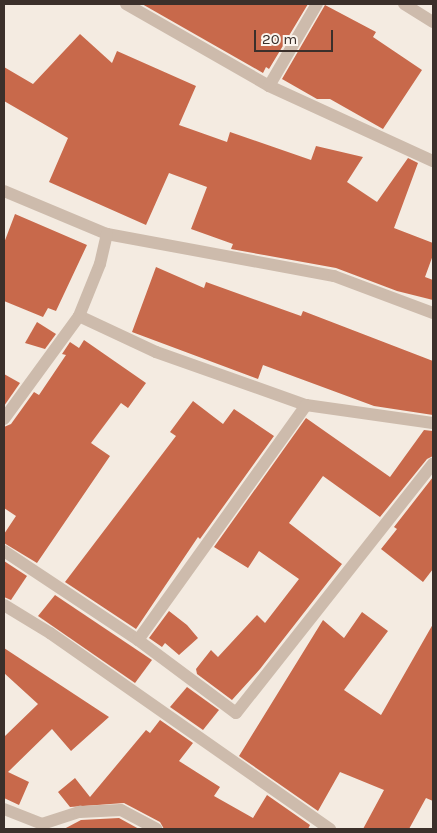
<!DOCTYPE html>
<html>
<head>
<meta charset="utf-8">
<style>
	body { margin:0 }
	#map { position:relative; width:437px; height:833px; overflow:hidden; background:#f4ebe1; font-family:Karla,sans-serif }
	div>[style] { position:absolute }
	.building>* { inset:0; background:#c8694b }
	.street>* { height:12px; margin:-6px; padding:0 6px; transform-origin:6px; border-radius:6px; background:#cdbbac }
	span { translate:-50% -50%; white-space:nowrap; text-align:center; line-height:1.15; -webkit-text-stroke:4px #fbf5ee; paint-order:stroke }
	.frame { position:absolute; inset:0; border:5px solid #3b302b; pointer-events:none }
	.scale { position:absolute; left:254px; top:30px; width:79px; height:22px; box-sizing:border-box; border:2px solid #3b302b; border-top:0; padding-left:6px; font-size:15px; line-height:18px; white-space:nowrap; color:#3b302b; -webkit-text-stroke:4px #fbf5ee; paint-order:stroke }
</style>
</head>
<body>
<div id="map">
	<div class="building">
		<div style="clip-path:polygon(142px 4px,308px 4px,269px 69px,266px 67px,263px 73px)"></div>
		<div style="clip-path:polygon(325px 5px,376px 32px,373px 37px,422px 70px,383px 129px,330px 99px,317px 99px,282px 79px)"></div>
		<div style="clip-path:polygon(80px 34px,112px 63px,117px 51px,196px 86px,179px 125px,227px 142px,230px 132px,311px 160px,316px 146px,363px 157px,347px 182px,377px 202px,408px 158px,418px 163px,394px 228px,433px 243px,433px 255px,425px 277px,433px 280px,433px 300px,397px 291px,336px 268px,231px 249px,233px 244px,191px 229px,207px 187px,169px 173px,146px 225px,49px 182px,68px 138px,4px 101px,4px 67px,33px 84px)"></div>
		<div style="clip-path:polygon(15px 214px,87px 245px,56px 311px,48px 308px,43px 317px,4px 301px,4px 243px)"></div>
		<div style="clip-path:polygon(156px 267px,204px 288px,206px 282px,301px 316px,303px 311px,433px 361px,433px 415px,374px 406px,263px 365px,258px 379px,132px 332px)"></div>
		<div style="clip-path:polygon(37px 322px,56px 334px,45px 349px,25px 343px)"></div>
		<div style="clip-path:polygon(84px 340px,146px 383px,128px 408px,121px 403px,91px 443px,110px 456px,37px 563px,4px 543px,4px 534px,16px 516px,4px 508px,4px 427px,11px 424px,34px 392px,39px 395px,66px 355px,62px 354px,70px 342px,79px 348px)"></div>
		<div style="clip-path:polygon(4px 374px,20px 383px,4px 406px)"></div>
		<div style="clip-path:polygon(193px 401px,223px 424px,234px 409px,274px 436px,200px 539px,198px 537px,136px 629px,65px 582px,176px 436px,170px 432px)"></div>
		<div style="clip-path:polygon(306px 418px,390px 477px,424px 430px,433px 431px,433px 456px,427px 459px,380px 517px,323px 476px,289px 523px,342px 564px,260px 669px,232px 700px,197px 674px,196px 669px,211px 650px,218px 657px,257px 615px,265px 623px,299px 579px,259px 551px,248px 568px,214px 547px)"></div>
		<div style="clip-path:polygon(433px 477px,433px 569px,423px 582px,381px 549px,397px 529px,394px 527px)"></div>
		<div style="clip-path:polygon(4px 561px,27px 576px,11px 600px,4px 597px)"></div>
		<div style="clip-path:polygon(55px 595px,152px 660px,135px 683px,38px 616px)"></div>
		<div style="clip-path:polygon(169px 611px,187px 625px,198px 638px,179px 655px,165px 643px,162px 647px,149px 638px)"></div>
		<div style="clip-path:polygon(362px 612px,388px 631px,344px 690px,381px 715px,433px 624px,433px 801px,426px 798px,409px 829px,363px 829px,384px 790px,340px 772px,318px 811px,239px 756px,323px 620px,344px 638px)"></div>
		<div style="clip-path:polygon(4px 648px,109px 717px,71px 751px,52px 729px,8px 772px,29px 782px,19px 805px,4px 798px,4px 737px,38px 704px,4px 673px)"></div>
		<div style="clip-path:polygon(187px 687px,219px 710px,203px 730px,170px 707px)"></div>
		<div style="clip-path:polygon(160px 720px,193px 743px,179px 761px,220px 787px,214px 796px,253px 818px,267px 795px,310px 825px,308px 829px,164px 829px,160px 822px,124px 803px,70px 807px,58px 792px,75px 778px,90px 797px,146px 730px,150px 733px)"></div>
		<div style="clip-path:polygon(119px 818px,139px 829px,64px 829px,81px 820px)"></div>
	</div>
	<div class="street">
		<div style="left:126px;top:4px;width:165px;rotate:29.8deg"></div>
		<div style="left:269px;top:86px;width:180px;rotate:24.6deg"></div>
		<div style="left:404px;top:4px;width:34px;rotate:32deg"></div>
		<div style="left:269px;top:86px;width:95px;rotate:-59.7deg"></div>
		<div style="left:4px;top:191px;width:112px;rotate:22.7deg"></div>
		<div style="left:107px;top:234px;width:231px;rotate:10.5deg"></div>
		<div style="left:334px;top:276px;width:106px;rotate:20.5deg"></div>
		<div style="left:79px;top:316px;width:85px;rotate:25.1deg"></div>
		<div style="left:156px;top:352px;width:159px;rotate:19.5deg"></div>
		<div style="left:306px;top:405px;width:128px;rotate:8.1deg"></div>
		<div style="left:4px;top:419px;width:127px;rotate:-53.9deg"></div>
		<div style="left:79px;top:316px;width:56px;rotate:-68deg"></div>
		<div style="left:100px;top:264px;width:31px;rotate:-77deg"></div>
		<div style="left:4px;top:551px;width:161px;rotate:33.6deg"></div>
		<div style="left:138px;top:640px;width:122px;rotate:36.7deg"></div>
		<div style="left:236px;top:713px;width:318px;rotate:-51.7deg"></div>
		<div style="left:4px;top:605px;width:54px;rotate:31.3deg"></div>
		<div style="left:50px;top:633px;width:342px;rotate:35deg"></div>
		<div style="left:138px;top:640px;width:289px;rotate:-54.4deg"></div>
		<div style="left:4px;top:809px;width:41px;rotate:21.5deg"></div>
		<div style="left:42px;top:824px;width:40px;rotate:-18deg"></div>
		<div style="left:80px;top:812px;width:41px;rotate:-2.8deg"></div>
		<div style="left:121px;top:810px;width:40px;rotate:28deg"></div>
	</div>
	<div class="frame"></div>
	<div class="scale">20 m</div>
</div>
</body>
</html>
